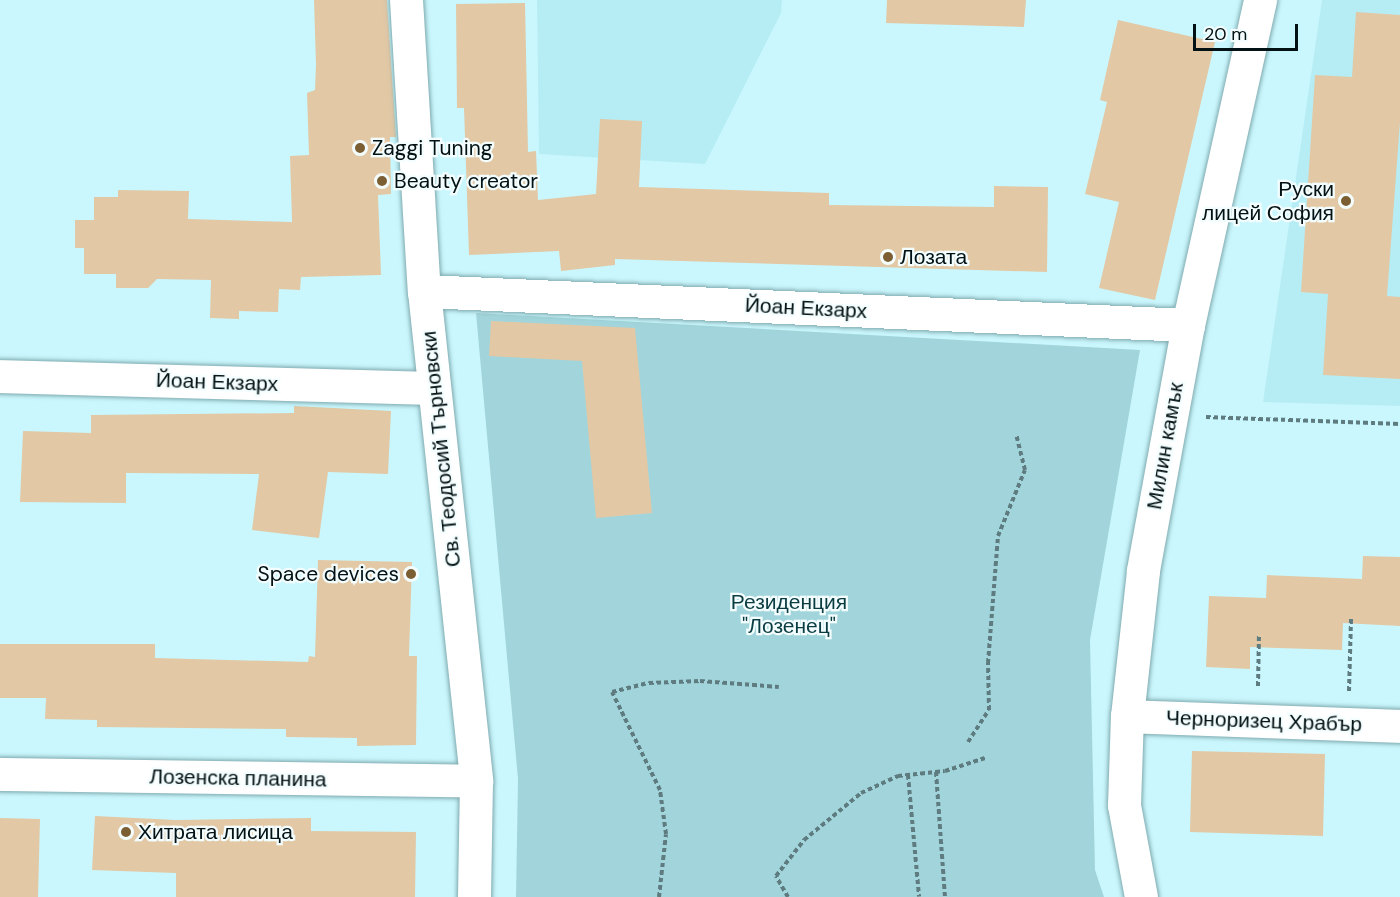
<!DOCTYPE html>
<html>
<head>
<meta charset="utf-8">
<style>
	body { margin:0 }
	#map { position:relative; width:1400px; height:897px; overflow:hidden; background:#caf7fd; font-family:"DM Sans",sans-serif }
	div>[style] { position:absolute }
	.built>* { inset:0; background:#b6edf4 }
	.green>* { inset:0; background:#a2d5db }
	.building>* { inset:0; background:#e2c8a5 }
	.path>* { height:4px; margin-top:-2px; transform-origin:0; background:repeating-linear-gradient(90deg,#5e7b7f 0 4.5px,transparent 0 7.5px) }
	.roads { filter:drop-shadow(0 0 2px #7faaaf) drop-shadow(0 0 2px #7faaaf) }
	.minor>* { height:33px; margin:-16.5px; padding:0 16.5px; transform-origin:16.5px; border-radius:16.5px; background:#fff }
	.dots>* { width:16px; height:16px; translate:-50% -50%; box-sizing:border-box; border:3px solid #f4fdfe; border-radius:50% }
	span { translate:-50% -50%; white-space:nowrap; text-align:center; line-height:1.15; -webkit-text-stroke:4.5px #f4fdfe; paint-order:stroke }
	.poi-label { font-size:21px; color:#021113 }
	.left { translate:0 -50%; text-align:left }
	.right { translate:-100% -50%; text-align:right }
	.street-label { font-size:21px; color:#021113 }
	.park-label { font-size:21px; color:#0a3d42 }
	.scale { position:absolute; left:1193px; top:24px; width:105px; height:27px; box-sizing:border-box; border:3px solid #021113; border-top:0; padding-left:8px; font-size:18px; line-height:21px; white-space:nowrap; color:#021113; -webkit-text-stroke:4px #f4fdfe; paint-order:stroke }
</style>
</head>
<body>
<div id="map">
	<div class="built">
		<div style="clip-path:polygon(537px 0,782px 0,781px 13px,705px 164px,539px 154px)"></div>
		<div style="clip-path:polygon(1322px 0,1400px 0,1400px 406px,1263px 402px)"></div>
	</div>
	<div class="green">
		<div style="clip-path:polygon(476px 313px,1140px 350px,1090px 640px,1095px 870px,1104px 897px,516px 897px,518px 779px)"></div>
	</div>
	<div class="building">
		<div style="clip-path:polygon(314px 0,387px 0,396px 137px,390px 137px,391px 194px,378px 195px,381px 275px,301px 277px,300px 290px,279px 289px,278px 312px,239px 311px,239px 319px,210px 318px,211px 280px,157px 279px,148px 288px,116px 288px,116px 274px,84px 274px,84px 248px,75px 248px,75px 220px,94px 220px,94px 197px,118px 197px,118px 190px,189px 191px,188px 219px,292px 222px,290px 156px,309px 155px,307px 93px,315px 90px,316px 65px)"></div>
		<div style="clip-path:polygon(887px 0,1026px 0,1024px 27px,886px 23px)"></div>
		<div style="clip-path:polygon(525px 3px,528px 152px,536px 151px,538px 200px,596px 194px,600px 119px,642px 121px,639px 187px,829px 193px,829px 205px,994px 207px,994px 186px,1048px 187px,1047px 272px,615px 259px,615px 265px,561px 271px,559px 251px,469px 255px,464px 108px,457px 108px,456px 4px)"></div>
		<div style="clip-path:polygon(1356px 12px,1400px 15px,1400px 122px,1387px 296px,1400px 297px,1400px 379px,1323px 375px,1328px 294px,1301px 292px,1315px 75px,1352px 77px)"></div>
		<div style="clip-path:polygon(1118px 20px,1215px 42px,1155px 300px,1099px 288px,1119px 202px,1085px 194px,1107px 102px,1100px 100px)"></div>
		<div style="clip-path:polygon(491px 321px,635px 328px,652px 513px,596px 518px,582px 361px,489px 356px)"></div>
		<div style="clip-path:polygon(294px 406px,391px 411px,388px 474px,328px 472px,319px 538px,252px 530px,259px 474px,126px 473px,126px 503px,20px 502px,23px 431px,91px 433px,91px 415px,294px 413px)"></div>
		<div style="clip-path:polygon(1363px 556px,1400px 557px,1400px 626px,1343px 623px,1342px 650px,1250px 647px,1250px 669px,1206px 667px,1209px 596px,1266px 598px,1267px 575px,1362px 579px)"></div>
		<div style="clip-path:polygon(318px 560px,412px 562px,409px 656px,417px 656px,416px 745px,357px 746px,357px 738px,286px 737px,286px 729px,97px 727px,97px 720px,45px 719px,46px 698px,0 698px,0 644px,155px 644px,155px 658px,308px 662px,309px 656px,315px 657px)"></div>
		<div style="clip-path:polygon(1192px 751px,1325px 754px,1323px 836px,1190px 832px)"></div>
		<div style="clip-path:polygon(95px 816px,176px 820px,311px 818px,311px 831px,416px 832px,415px 897px,176px 897px,176px 873px,92px 870px)"></div>
		<div style="clip-path:polygon(0 818px,40px 819px,38px 897px,0 897px)"></div>
	</div>
	<div class="path">
		<div style="left:1206px;top:417px;width:194px;rotate:2.1deg"></div>
		<div style="left:1258px;top:686px;width:50px;rotate:-88.9deg"></div>
		<div style="left:1349px;top:691px;width:72px;rotate:-88.4deg"></div>
		<div style="left:968px;top:742px;width:38px;rotate:-57deg"></div>
		<div style="left:989px;top:710px;width:47px;rotate:-91.2deg"></div>
		<div style="left:988px;top:663px;width:127px;rotate:-85.5deg"></div>
		<div style="left:998px;top:536px;width:71px;rotate:-67.8deg"></div>
		<div style="left:1025px;top:470px;width:37px;rotate:-104deg"></div>
		<div style="left:936px;top:772px;width:125px;rotate:85.9deg"></div>
		<div style="left:908px;top:775px;width:122px;rotate:84.8deg"></div>
		<div style="left:659px;top:897px;width:63px;rotate:-83.7deg"></div>
		<div style="left:666px;top:834px;width:44px;rotate:-97.8deg"></div>
		<div style="left:660px;top:790px;width:109px;rotate:-116.1deg"></div>
		<div style="left:612px;top:692px;width:38px;rotate:-14deg"></div>
		<div style="left:649px;top:683px;width:51px;rotate:-2.2deg"></div>
		<div style="left:700px;top:681px;width:79px;rotate:4.3deg"></div>
		<div style="left:788px;top:897px;width:24px;rotate:-120deg"></div>
		<div style="left:776px;top:876px;width:46px;rotate:-52.1deg"></div>
		<div style="left:804px;top:840px;width:74px;rotate:-39.5deg"></div>
		<div style="left:861px;top:793px;width:41px;rotate:-24.7deg"></div>
		<div style="left:898px;top:776px;width:47px;rotate:-6.1deg"></div>
		<div style="left:945px;top:771px;width:42px;rotate:-18deg"></div>
	</div>
	<div class="roads">
		<div class="minor">
			<div style="left:406px;top:0;width:292px;rotate:86.5deg"></div>
			<div style="left:424px;top:291px;width:493px;rotate:83.9deg"></div>
			<div style="left:476px;top:781px;width:116px;rotate:91deg"></div>
			<div style="left:424px;top:291px;width:765px;rotate:2.55deg"></div>
			<div style="left:0;top:376px;width:434px;rotate:1.6deg"></div>
			<div style="left:1127px;top:716px;width:273px;rotate:2.1deg"></div>
			<div style="left:0;top:774px;width:476px;rotate:0.8deg"></div>
			<div style="left:1141px;top:897px;width:94px;rotate:-100.5deg"></div>
			<div style="left:1124px;top:805px;width:89px;rotate:-88.1deg"></div>
			<div style="left:1127px;top:716px;width:147px;rotate:-83.7deg"></div>
			<div style="left:1143px;top:570px;width:249px;rotate:-79.6deg"></div>
			<div style="left:1188px;top:325px;width:333px;rotate:-77.5deg"></div>
		</div>
	</div>
	<div class="dots">
		<div style="left:360px;top:148px;background:#7c5e33"></div>
		<div style="left:382px;top:181px;background:#7c5e33"></div>
		<div style="left:1346px;top:201px;background:#7c5e33"></div>
		<div style="left:888px;top:257px;background:#7c5e33"></div>
		<div style="left:411px;top:574px;background:#7c5e33"></div>
		<div style="left:126px;top:832px;background:#7c5e33"></div>
	</div>
	<div class="poi-label">
		<span class="left" style="left:372px;top:148px">Zaggi Tuning</span>
		<span class="left" style="left:394px;top:181px">Beauty creator</span>
		<span class="right" style="left:1334px;top:201px">Руски<br>лицей София</span>
		<span class="left" style="left:900px;top:257px">Лозата</span>
		<span class="right" style="left:399px;top:574px">Space devices</span>
		<span class="left" style="left:138px;top:832px">Хитрата лисица</span>
	</div>
	<div class="street-label">
		<span style="left:806px;top:308px;rotate:3deg">Йоан Екзарх</span>
		<span style="left:217px;top:382px;rotate:2deg">Йоан Екзарх</span>
		<span style="left:1165px;top:446px;rotate:-80deg">Милин камък</span>
		<span style="left:441px;top:449px;rotate:-96deg">Св. Теодосий Търновски</span>
		<span style="left:1264px;top:721px;rotate:2deg">Черноризец Храбър</span>
		<span style="left:238px;top:778px;rotate:1deg">Лозенска планина</span>
	</div>
	<div class="park-label">
		<span style="left:789px;top:614px">Резиденция<br>"Лозенец"</span>
	</div>
	<div class="scale">20 m</div>
</div>
</body>
</html>
